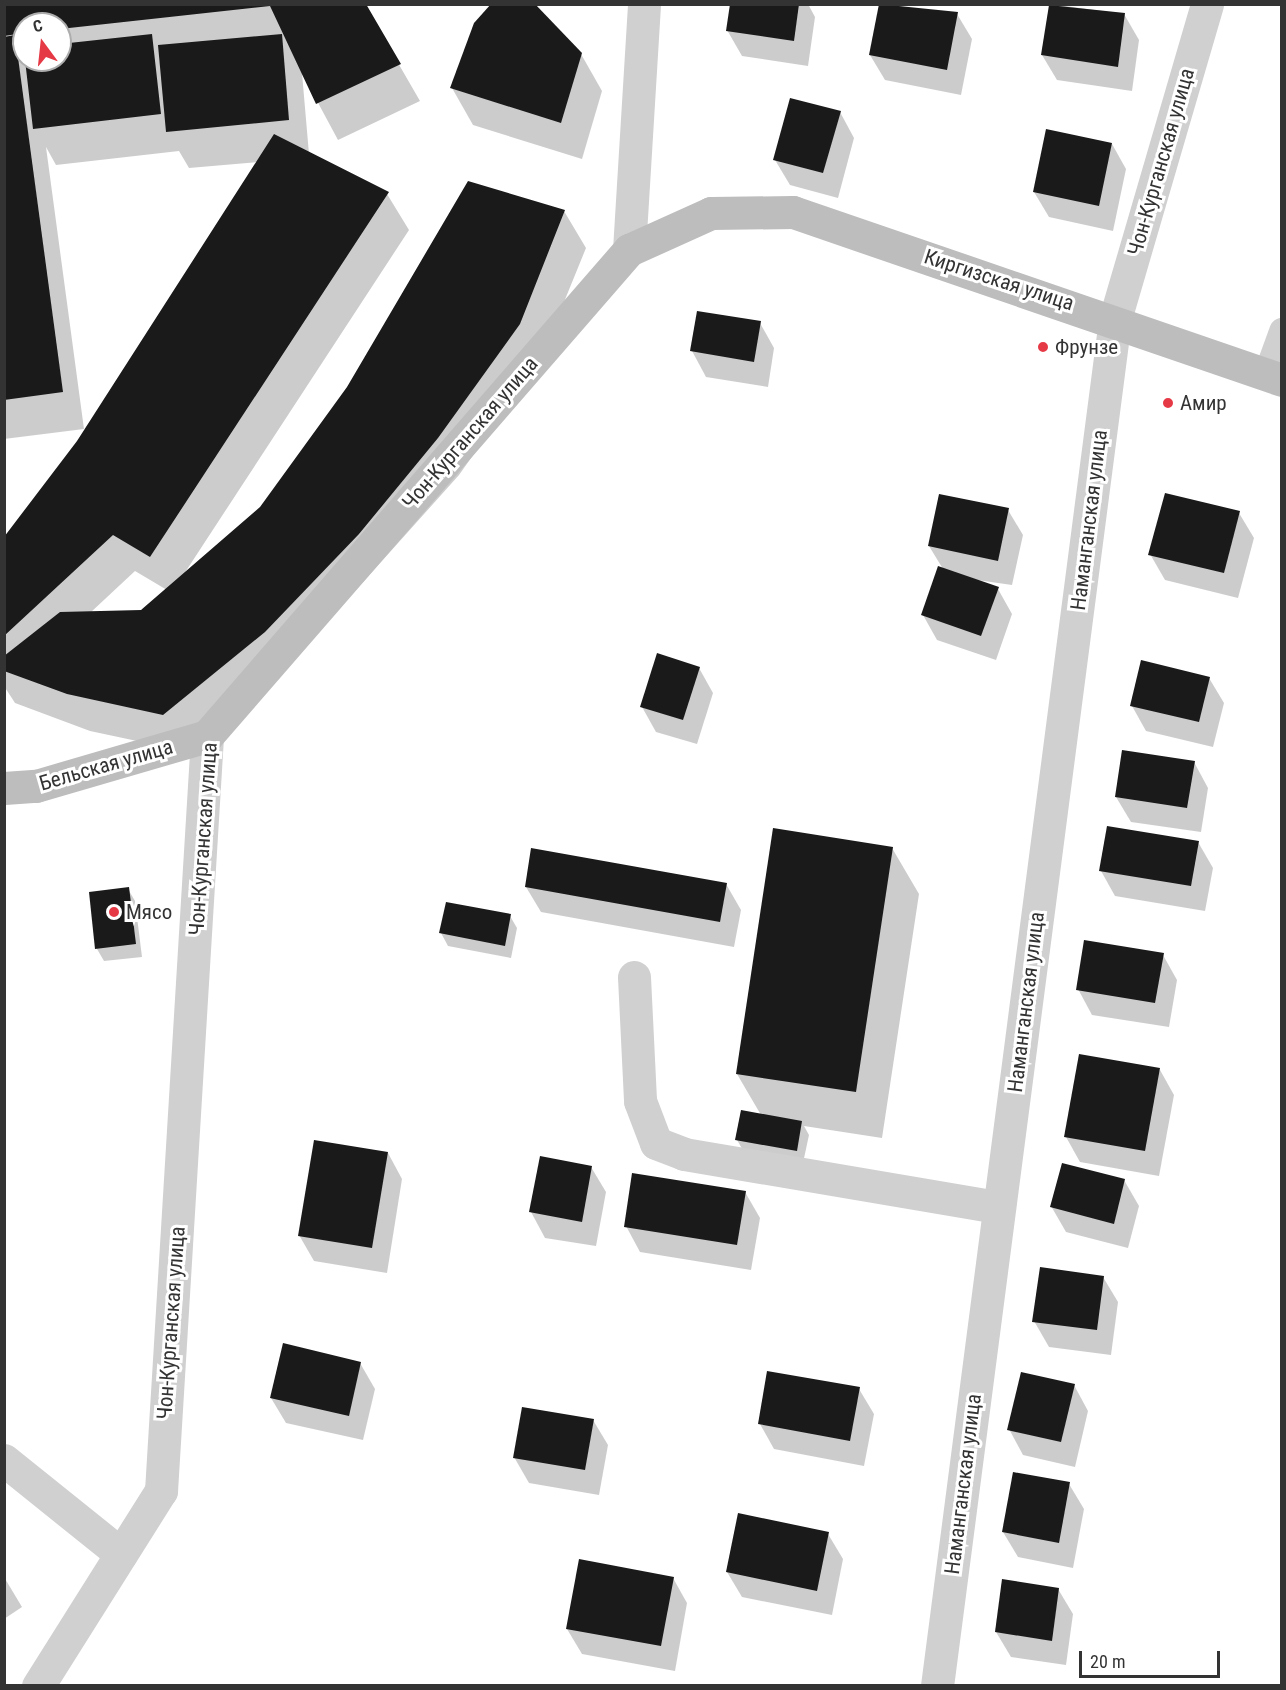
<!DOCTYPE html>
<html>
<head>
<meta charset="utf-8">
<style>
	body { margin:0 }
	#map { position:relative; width:1286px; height:1690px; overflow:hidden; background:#fff; font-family:"Roboto Condensed",sans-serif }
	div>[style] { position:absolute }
	.shadow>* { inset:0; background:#0003 }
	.building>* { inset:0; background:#1a1a1a }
	.lane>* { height:27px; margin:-13.5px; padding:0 13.5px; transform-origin:13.5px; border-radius:13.5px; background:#d0d0d0 }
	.street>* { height:33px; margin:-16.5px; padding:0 16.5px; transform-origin:16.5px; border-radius:16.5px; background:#d0d0d0 }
	.secondary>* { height:33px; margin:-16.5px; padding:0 16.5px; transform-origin:16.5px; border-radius:16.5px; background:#bdbdbd }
	.dots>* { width:16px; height:16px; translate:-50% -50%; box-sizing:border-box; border:3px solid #fff; border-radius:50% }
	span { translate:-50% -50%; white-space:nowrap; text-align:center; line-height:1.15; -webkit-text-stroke:6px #fff; paint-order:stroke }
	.street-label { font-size:21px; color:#333 }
	.poi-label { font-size:21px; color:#333 }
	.left { translate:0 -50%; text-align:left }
	.frame { position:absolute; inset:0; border:6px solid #333; pointer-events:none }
	.north { position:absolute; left:12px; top:12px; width:60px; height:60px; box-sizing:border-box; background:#fff; border:2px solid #adadad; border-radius:50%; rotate:345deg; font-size:16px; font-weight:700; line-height:24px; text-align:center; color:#333 }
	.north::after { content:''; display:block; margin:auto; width:21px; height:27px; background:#e63946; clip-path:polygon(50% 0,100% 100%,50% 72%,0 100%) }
	.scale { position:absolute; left:1079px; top:1651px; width:141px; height:27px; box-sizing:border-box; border:3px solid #333; border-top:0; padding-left:8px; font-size:18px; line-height:21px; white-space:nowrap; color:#333; -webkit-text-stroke:4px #fff; paint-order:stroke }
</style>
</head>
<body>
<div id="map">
	<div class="shadow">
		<div style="clip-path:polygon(evenodd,4px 4px,364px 4px,420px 101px,338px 140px,302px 73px,309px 154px,387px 194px,409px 230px,184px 574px,261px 508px,564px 211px,586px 248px,540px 361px,459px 475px,286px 668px,184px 751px,90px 731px,15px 703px,4px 686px,4px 539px,78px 442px,258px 162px,189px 168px,179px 151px,56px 165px,46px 147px,84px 429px,4px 439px,4px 4px,24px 24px,60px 24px,60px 60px,24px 60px,24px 24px,4px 4px,135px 571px,167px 590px,142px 612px,90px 613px,135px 571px)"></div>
		<div style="clip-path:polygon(731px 4px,808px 4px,815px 17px,808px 66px,742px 56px,727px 30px)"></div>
		<div style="clip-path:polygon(881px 4px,957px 14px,972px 39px,961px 95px,885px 80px,870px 55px)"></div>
		<div style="clip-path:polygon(1050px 4px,1124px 14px,1139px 40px,1132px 91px,1057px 80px,1042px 55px)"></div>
		<div style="clip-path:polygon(581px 54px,602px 91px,582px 159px,473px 125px,452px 88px)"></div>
		<div style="clip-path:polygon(840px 112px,854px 138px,838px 198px,790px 185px,775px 160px)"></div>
		<div style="clip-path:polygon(1112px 144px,1126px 169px,1113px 231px,1049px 217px,1034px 192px)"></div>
		<div style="clip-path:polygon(760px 323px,774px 348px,768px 387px,706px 377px,692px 351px)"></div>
		<div style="clip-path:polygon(1008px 510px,1023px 535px,1012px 585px,970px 579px,998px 589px,1012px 614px,996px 660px,937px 640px,923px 615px,943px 569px,929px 546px)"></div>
		<div style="clip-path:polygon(1239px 513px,1254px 538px,1238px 598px,1165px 580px,1150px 554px)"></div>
		<div style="clip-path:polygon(699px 668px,713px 693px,697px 744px,656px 732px,642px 707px)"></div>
		<div style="clip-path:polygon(1209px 678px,1224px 703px,1213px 747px,1146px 731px,1132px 706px)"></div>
		<div style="clip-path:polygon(1194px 762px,1208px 788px,1201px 832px,1131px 822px,1116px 797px)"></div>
		<div style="clip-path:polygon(1198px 842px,1213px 868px,1205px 911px,1115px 896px,1101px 871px)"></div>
		<div style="clip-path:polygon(892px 848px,919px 894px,882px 1138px,804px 1126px,809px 1135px,803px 1163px,744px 1152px,737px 1140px,761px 1115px,737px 1074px)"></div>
		<div style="clip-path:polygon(726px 884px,741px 910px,734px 947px,541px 912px,526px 887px)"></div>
		<div style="clip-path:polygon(128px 889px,135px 901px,142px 957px,104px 961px,97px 949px,91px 893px)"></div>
		<div style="clip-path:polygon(510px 916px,517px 928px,511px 958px,448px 946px,441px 933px)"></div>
		<div style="clip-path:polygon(1163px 955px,1177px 980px,1169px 1027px,1092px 1015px,1078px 989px)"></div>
		<div style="clip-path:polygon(1160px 1070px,1174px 1095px,1159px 1176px,1080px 1162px,1066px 1137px)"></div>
		<div style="clip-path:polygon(388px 1153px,402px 1179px,387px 1273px,314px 1261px,299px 1235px)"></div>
		<div style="clip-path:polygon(591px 1167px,606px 1192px,596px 1246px,545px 1238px,531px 1212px)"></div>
		<div style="clip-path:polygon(1124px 1180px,1139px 1206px,1128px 1248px,1066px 1232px,1051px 1206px)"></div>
		<div style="clip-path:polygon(745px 1192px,760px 1218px,751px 1270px,640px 1252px,626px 1226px)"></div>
		<div style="clip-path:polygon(1103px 1277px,1118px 1302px,1111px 1355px,1049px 1347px,1034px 1321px)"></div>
		<div style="clip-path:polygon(360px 1363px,375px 1389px,363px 1440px,286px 1423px,271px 1398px)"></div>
		<div style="clip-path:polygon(1074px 1385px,1088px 1411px,1075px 1467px,1023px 1455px,1009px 1429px)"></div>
		<div style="clip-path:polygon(859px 1389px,874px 1414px,864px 1466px,774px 1449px,760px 1424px)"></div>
		<div style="clip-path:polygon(593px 1420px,608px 1445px,599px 1495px,529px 1483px,514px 1457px)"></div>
		<div style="clip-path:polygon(1069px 1484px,1084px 1509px,1073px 1568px,1018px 1557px,1003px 1532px)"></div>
		<div style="clip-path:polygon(828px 1534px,843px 1559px,832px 1615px,742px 1597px,727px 1572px)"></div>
		<div style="clip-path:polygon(4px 1577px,22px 1607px,4px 1619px)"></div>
		<div style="clip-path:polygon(673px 1578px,687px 1603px,675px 1671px,582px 1654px,567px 1629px)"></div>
		<div style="clip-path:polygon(1058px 1589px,1073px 1614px,1066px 1665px,1011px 1657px,996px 1632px)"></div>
	</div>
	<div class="building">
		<div style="clip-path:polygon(4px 4px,366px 4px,401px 64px,316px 104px,270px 6px,60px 29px,60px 24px,24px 24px,24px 33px,4px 36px)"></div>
		<div style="clip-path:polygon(491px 4px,535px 4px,582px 53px,561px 123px,450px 88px,474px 23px)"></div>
		<div style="clip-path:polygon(730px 4px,799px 4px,794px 41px,726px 31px)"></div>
		<div style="clip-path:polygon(879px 4px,958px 12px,947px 70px,869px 55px)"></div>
		<div style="clip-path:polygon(1049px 5px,1125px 13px,1118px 67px,1041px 55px)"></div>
		<div style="clip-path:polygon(152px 34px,161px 114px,33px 129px,25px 60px,60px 60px,60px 44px)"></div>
		<div style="clip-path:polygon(282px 34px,289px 120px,166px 132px,158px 45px)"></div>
		<div style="clip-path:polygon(15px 35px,63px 392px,4px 400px,4px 37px)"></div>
		<div style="clip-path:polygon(790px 98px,841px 111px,823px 173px,773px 160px)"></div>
		<div style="clip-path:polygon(1046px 129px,1112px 143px,1099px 206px,1033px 192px)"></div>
		<div style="clip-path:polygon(274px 134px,389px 192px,150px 557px,113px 535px,4px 636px,4px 537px,77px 441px)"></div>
		<div style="clip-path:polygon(468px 181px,565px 210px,520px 324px,438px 438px,359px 534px,265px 632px,163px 715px,67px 694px,4px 671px,4px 656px,60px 612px,141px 610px,260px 507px,347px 387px)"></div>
		<div style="clip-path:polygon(697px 311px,761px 321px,754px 362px,690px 351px)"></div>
		<div style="clip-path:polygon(1165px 493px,1240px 511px,1224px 573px,1148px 555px)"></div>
		<div style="clip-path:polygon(939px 494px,1009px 508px,998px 561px,928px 546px)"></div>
		<div style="clip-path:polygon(938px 566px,999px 587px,981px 636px,921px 615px)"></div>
		<div style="clip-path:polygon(657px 653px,700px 667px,683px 720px,640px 707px)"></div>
		<div style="clip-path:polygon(1141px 660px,1210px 677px,1199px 722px,1130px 706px)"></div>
		<div style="clip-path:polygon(1122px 750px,1195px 761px,1187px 808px,1115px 797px)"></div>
		<div style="clip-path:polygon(1107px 826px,1199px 841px,1191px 886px,1099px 871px)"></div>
		<div style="clip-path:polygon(773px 828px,893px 847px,856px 1092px,736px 1074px)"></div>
		<div style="clip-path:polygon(531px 848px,727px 883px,720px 922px,525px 887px)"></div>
		<div style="clip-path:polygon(129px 887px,136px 944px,95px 949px,89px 892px)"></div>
		<div style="clip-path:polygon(446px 902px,511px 914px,505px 946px,439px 933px)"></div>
		<div style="clip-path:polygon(1084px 940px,1164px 953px,1155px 1003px,1076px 990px)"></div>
		<div style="clip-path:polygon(1079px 1054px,1160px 1068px,1145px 1151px,1064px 1137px)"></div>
		<div style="clip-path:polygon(741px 1110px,802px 1121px,797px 1151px,735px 1140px)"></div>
		<div style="clip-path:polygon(314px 1140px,388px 1152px,372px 1248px,298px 1236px)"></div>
		<div style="clip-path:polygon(540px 1156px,592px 1166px,582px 1222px,529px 1212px)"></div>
		<div style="clip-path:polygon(1062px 1163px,1125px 1179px,1114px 1224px,1050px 1207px)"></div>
		<div style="clip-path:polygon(632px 1173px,746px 1191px,737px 1245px,624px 1227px)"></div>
		<div style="clip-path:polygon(1040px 1267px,1104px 1276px,1097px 1330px,1032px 1322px)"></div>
		<div style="clip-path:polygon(283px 1343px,361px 1362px,349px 1416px,270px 1398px)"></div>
		<div style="clip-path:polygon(767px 1371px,860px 1387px,850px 1441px,758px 1424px)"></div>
		<div style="clip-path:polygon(1021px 1372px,1075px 1384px,1061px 1442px,1007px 1430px)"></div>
		<div style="clip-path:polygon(522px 1407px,594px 1419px,585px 1470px,513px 1458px)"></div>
		<div style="clip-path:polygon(1013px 1472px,1070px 1482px,1059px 1543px,1002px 1532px)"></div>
		<div style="clip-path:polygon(738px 1513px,829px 1532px,817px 1591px,726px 1572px)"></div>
		<div style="clip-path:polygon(579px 1559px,674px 1577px,661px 1646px,566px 1629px)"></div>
		<div style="clip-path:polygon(1002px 1579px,1059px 1588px,1052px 1641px,995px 1632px)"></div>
	</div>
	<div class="lane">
		<div style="left:1266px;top:375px;width:47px;rotate:-70deg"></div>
	</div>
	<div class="street">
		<div style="left:629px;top:250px;width:246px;rotate:-86.5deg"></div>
		<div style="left:634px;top:977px;width:124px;rotate:87.2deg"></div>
		<div style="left:640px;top:1101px;width:45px;rotate:69.1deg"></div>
		<div style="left:656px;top:1143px;width:30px;rotate:21deg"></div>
		<div style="left:684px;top:1154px;width:319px;rotate:9.6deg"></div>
		<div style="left:4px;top:1460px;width:150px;rotate:38.8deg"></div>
		<div style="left:38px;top:1686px;width:231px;rotate:-57.8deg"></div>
		<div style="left:161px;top:1491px;width:756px;rotate:-86.51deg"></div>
		<div style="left:937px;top:1686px;width:1379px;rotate:-82.58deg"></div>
		<div style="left:1115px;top:319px;width:328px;rotate:-73.7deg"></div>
	</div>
	<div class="secondary">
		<div style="left:4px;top:788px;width:32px;rotate:-4deg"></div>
		<div style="left:36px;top:786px;width:178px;rotate:-16.3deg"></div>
		<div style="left:207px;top:736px;width:644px;rotate:-49.03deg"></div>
		<div style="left:629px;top:250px;width:90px;rotate:-24.3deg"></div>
		<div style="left:711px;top:213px;width:82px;rotate:-0.7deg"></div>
		<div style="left:793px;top:212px;width:517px;rotate:18.96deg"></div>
	</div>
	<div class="dots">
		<div style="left:1043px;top:347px;background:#e63946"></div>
		<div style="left:1168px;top:403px;background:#e63946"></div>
		<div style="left:114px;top:912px;background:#e63946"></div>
	</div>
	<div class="street-label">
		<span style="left:1161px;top:162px;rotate:-74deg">Чон-Курганская улица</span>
		<span style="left:999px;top:280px;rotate:18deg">Киргизская улица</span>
		<span style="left:470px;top:433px;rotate:-49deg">Чон-Курганская улица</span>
		<span style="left:1089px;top:520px;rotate:-83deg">Наманганская улица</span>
		<span style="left:106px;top:765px;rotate:-16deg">Бельская улица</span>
		<span style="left:203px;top:839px;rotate:-86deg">Чон-Курганская улица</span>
		<span style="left:1026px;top:1002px;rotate:-83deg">Наманганская улица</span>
		<span style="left:171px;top:1323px;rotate:-86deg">Чон-Курганская улица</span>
		<span style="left:963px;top:1484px;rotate:-83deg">Наманганская улица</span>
	</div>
	<div class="poi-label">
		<span class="left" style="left:1055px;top:347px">Фрунзе</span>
		<span class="left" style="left:1180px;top:403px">Амир</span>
		<span class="left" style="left:126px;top:912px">Мясо</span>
	</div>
	<div class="frame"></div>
	<div class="north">С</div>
	<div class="scale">20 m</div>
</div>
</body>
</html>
